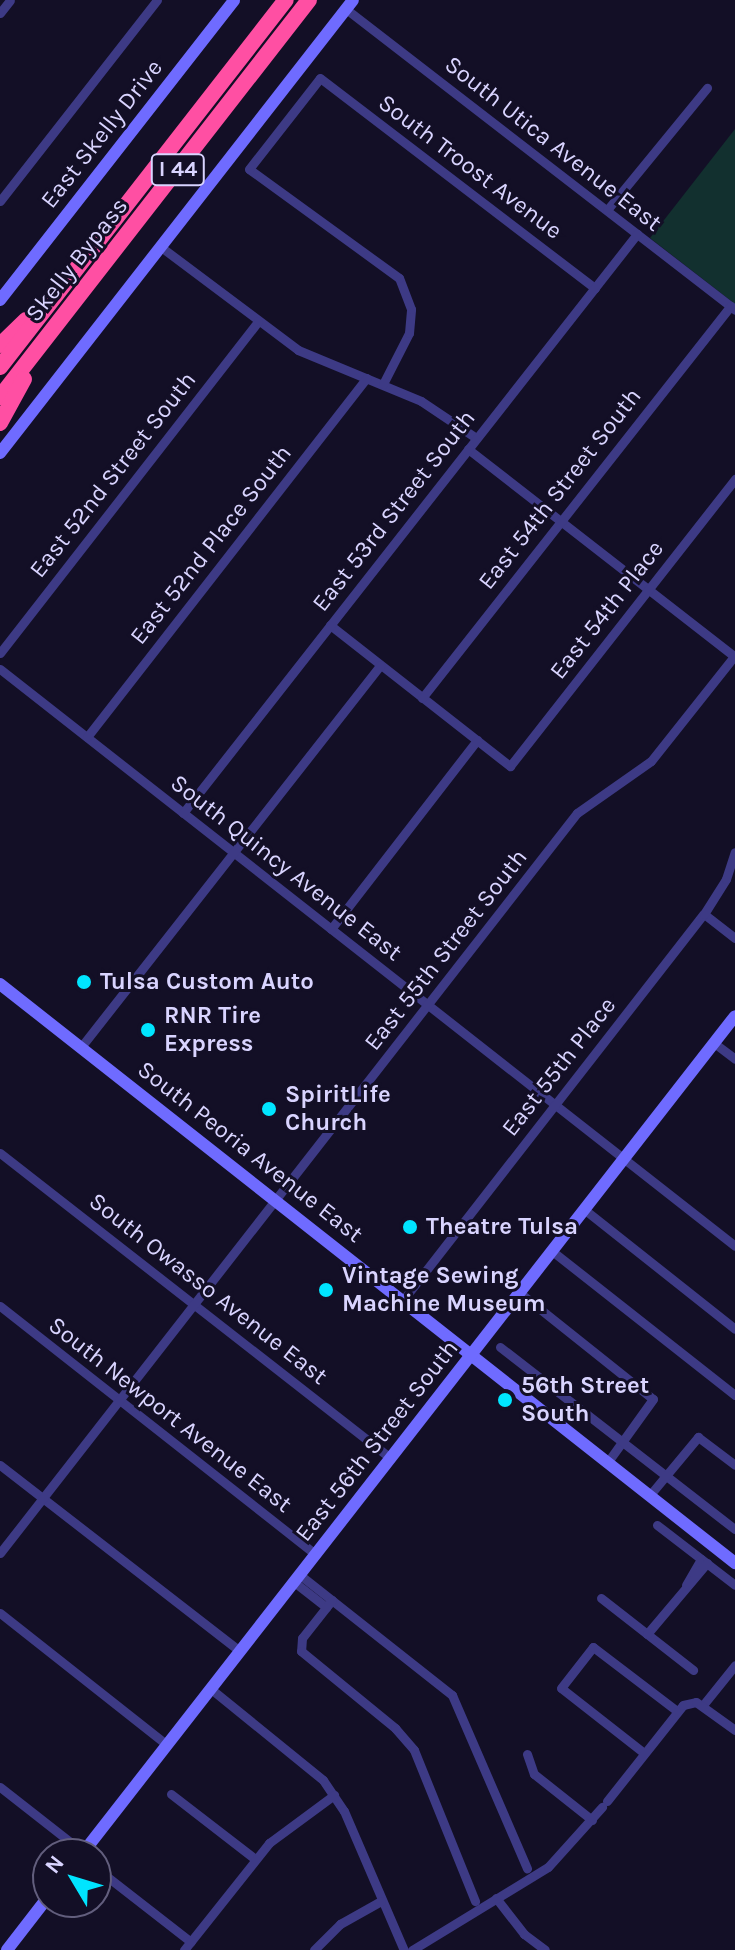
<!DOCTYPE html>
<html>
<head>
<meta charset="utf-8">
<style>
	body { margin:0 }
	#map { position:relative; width:735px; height:1950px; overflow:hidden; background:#130f26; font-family:Karla,sans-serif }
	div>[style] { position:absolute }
	.green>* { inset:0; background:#12302f }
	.street>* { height:9px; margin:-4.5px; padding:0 4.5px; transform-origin:4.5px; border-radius:4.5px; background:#3d3a85 }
	.secondary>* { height:12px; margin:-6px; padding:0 6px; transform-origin:6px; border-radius:6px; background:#6f6bff }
	.highway>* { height:16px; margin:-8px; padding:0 8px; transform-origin:8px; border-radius:8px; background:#ff4fa3 }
	.dots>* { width:22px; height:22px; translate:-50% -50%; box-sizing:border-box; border:4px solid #130f26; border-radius:50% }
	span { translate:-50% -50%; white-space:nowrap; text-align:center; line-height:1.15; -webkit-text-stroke:6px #130f26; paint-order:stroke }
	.shield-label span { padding:2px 6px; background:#130f26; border:2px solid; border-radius:6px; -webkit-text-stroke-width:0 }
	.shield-label { font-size:22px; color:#d9d4ff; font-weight:700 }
	.street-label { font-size:24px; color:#d9d4ff }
	.poi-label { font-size:24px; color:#d9d4ff; font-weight:700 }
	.left { translate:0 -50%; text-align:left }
	.north { position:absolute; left:32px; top:1838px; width:80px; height:80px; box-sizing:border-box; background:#130f26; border:2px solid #625e7d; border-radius:50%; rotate:308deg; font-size:22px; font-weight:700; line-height:32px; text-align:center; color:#d9d4ff }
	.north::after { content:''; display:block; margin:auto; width:28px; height:36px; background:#00e5ff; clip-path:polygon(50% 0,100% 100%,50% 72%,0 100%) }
</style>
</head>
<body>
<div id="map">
	<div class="green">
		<div style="clip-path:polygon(735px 129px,735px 304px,650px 238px)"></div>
	</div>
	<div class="street">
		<div style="left:346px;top:9px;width:492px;rotate:37.7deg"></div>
		<div style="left:0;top:13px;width:16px;rotate:-52deg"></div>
		<div style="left:0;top:201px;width:255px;rotate:-52deg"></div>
		<div style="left:607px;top:210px;width:158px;rotate:-50.7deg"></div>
		<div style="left:161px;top:247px;width:171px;rotate:36.9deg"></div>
		<div style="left:298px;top:350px;width:133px;rotate:22.5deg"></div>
		<div style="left:421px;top:401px;width:66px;rotate:33.9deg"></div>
		<div style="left:383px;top:384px;width:57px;rotate:-63deg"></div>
		<div style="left:409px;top:333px;width:24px;rotate:-85deg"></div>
		<div style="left:411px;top:309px;width:33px;rotate:-111deg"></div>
		<div style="left:399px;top:278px;width:185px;rotate:-144deg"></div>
		<div style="left:249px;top:169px;width:115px;rotate:-52deg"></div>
		<div style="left:320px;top:78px;width:346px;rotate:37.4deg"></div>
		<div style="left:468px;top:449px;width:338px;rotate:37.9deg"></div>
		<div style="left:330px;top:625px;width:229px;rotate:38.1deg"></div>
		<div style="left:510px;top:766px;width:365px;rotate:-51.9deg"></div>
		<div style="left:0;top:653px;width:420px;rotate:-52.1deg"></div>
		<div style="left:0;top:669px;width:934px;rotate:38.13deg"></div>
		<div style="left:422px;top:698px;width:499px;rotate:-51.8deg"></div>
		<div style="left:87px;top:737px;width:455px;rotate:-52.1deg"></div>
		<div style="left:183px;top:813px;width:736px;rotate:-51.9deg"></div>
		<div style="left:704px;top:914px;width:39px;rotate:38deg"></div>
		<div style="left:331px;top:929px;width:239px;rotate:-52.3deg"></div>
		<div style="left:714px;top:1043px;width:26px;rotate:37deg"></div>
		<div style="left:81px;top:1047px;width:485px;rotate:-51.9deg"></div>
		<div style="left:0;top:1153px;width:496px;rotate:38deg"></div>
		<div style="left:585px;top:1210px;width:191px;rotate:38.4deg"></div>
		<div style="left:552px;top:1251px;width:233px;rotate:38.2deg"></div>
		<div style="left:520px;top:1293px;width:170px;rotate:38.6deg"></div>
		<div style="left:653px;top:1399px;width:79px;rotate:125.7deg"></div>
		<div style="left:403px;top:1300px;width:489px;rotate:-52.1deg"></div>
		<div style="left:704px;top:914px;width:41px;rotate:-57.8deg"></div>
		<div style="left:726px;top:879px;width:28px;rotate:-72deg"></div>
		<div style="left:0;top:1306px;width:402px;rotate:38.2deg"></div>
		<div style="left:500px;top:1347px;width:297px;rotate:37.8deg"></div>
		<div style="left:0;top:1465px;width:304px;rotate:37.8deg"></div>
		<div style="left:649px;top:1496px;width:77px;rotate:-50.3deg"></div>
		<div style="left:698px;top:1437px;width:46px;rotate:37.1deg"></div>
		<div style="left:657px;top:1525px;width:98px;rotate:37.6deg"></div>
		<div style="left:0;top:1553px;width:938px;rotate:-52.06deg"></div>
		<div style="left:577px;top:813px;width:90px;rotate:-35.1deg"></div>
		<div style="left:651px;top:761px;width:135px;rotate:-51.6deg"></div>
		<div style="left:300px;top:1575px;width:194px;rotate:38.3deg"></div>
		<div style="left:452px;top:1695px;width:189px;rotate:66.6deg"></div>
		<div style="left:294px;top:1582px;width:41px;rotate:38deg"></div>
		<div style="left:686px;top:1585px;width:30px;rotate:-60deg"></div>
		<div style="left:601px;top:1598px;width:117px;rotate:38deg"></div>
		<div style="left:332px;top:1600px;width:48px;rotate:128.3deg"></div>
		<div style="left:302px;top:1638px;width:13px;rotate:94deg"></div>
		<div style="left:301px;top:1651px;width:122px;rotate:39.3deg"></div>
		<div style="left:395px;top:1728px;width:29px;rotate:49deg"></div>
		<div style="left:414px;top:1750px;width:163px;rotate:68deg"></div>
		<div style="left:0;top:1613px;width:213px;rotate:38.3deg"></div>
		<div style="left:647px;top:1634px;width:93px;rotate:-49.8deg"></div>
		<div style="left:211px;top:1689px;width:144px;rotate:39.1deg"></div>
		<div style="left:323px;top:1780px;width:37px;rotate:56deg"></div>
		<div style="left:344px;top:1811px;width:151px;rotate:66.7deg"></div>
		<div style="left:703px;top:1705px;width:51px;rotate:-51.3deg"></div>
		<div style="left:644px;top:1753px;width:105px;rotate:-141.9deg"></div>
		<div style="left:561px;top:1688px;width:52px;rotate:-52deg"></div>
		<div style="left:593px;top:1647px;width:106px;rotate:37.3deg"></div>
		<div style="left:527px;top:1754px;width:21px;rotate:71deg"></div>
		<div style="left:534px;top:1774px;width:74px;rotate:38.4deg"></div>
		<div style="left:0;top:1787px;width:105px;rotate:38.1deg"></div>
		<div style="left:171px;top:1794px;width:106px;rotate:37.7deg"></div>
		<div style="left:607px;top:1801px;width:122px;rotate:-51.6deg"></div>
		<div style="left:683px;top:1705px;width:13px;rotate:-13deg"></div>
		<div style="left:696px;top:1702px;width:48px;rotate:35.7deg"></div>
		<div style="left:96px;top:1868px;width:120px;rotate:37.9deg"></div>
		<div style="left:496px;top:1898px;width:46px;rotate:52.1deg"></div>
		<div style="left:524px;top:1934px;width:26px;rotate:37deg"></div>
		<div style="left:184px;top:1950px;width:137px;rotate:-51.5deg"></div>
		<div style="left:269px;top:1843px;width:81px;rotate:-36.4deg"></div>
		<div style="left:314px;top:1950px;width:37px;rotate:-45deg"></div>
		<div style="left:340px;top:1924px;width:47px;rotate:-29.3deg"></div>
		<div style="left:412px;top:1950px;width:159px;rotate:-31.4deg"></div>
		<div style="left:548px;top:1867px;width:81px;rotate:-48deg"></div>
	</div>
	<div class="secondary">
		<div style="left:0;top:300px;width:380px;rotate:-52deg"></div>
		<div style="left:0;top:453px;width:574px;rotate:-52.07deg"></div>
		<div style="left:0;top:984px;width:936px;rotate:38.23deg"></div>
		<div style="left:82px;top:1854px;width:1062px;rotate:-52.07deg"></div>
		<div style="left:7px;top:1950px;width:67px;rotate:-52.3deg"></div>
	</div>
	<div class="highway">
		<div style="left:0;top:345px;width:36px;rotate:-44deg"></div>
		<div style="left:0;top:367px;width:465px;rotate:-52.1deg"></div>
		<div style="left:0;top:397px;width:503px;rotate:-52.11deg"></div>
		<div style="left:0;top:423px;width:50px;rotate:-61.4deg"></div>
	</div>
	<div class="dots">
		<div style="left:84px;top:982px;background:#00e5ff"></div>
		<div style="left:148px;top:1030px;background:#00e5ff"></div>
		<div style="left:269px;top:1109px;background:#00e5ff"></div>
		<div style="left:410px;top:1227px;background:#00e5ff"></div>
		<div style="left:326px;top:1290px;background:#00e5ff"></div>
		<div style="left:505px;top:1400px;background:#00e5ff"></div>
	</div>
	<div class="shield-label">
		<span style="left:178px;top:170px">I 44</span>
	</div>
	<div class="street-label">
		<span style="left:102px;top:134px;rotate:-52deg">East Skelly Drive</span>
		<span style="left:553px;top:144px;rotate:38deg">South Utica Avenue East</span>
		<span style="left:470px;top:167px;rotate:37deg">South Troost Avenue</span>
		<span style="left:77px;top:260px;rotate:-52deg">Skelly Bypass</span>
		<span style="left:113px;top:475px;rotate:-52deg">East 52nd Street South</span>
		<span style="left:560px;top:489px;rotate:-52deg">East 54th Street South</span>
		<span style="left:394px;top:511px;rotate:-52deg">East 53rd Street South</span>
		<span style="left:211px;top:545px;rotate:-52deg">East 52nd Place South</span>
		<span style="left:607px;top:610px;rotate:-52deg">East 54th Place</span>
		<span style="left:286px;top:868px;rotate:38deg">South Quincy Avenue East</span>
		<span style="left:446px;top:950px;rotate:-52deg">East 55th Street South</span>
		<span style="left:559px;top:1067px;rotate:-52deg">East 55th Place</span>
		<span style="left:250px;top:1152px;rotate:38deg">South Peoria Avenue East</span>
		<span style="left:208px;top:1289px;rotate:38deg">South Owasso Avenue East</span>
		<span style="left:170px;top:1415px;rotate:38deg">South Newport Avenue East</span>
		<span style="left:377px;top:1441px;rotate:-52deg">East 56th Street South</span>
	</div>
	<div class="poi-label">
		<span class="left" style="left:100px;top:982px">Tulsa Custom Auto</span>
		<span class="left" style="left:164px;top:1030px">RNR Tire<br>Express</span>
		<span class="left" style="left:285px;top:1109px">SpiritLife<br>Church</span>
		<span class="left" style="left:426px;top:1227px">Theatre Tulsa</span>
		<span class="left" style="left:342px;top:1290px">Vintage Sewing<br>Machine Museum</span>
		<span class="left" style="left:521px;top:1400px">56th Street<br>South</span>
	</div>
	<div class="north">N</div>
</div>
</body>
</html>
